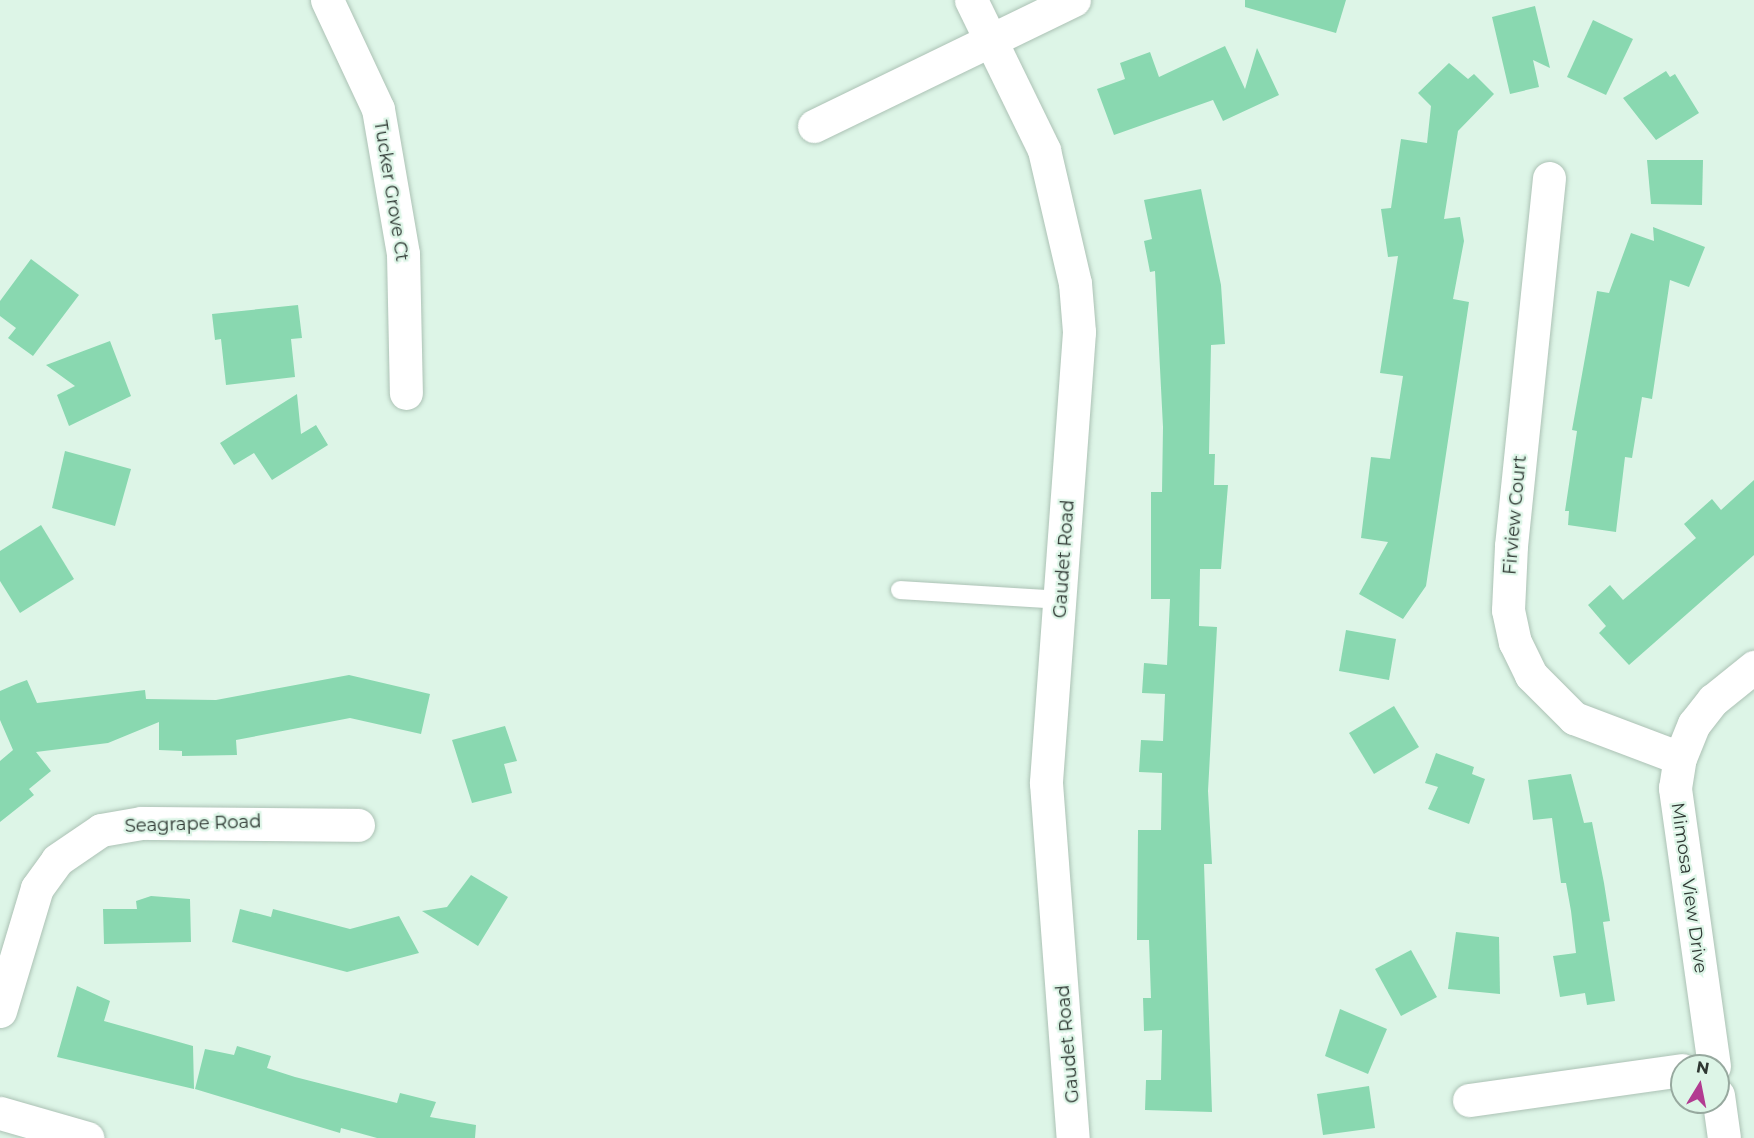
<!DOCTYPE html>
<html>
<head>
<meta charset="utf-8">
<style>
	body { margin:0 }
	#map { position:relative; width:1754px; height:1138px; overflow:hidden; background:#ddf5e7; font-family:Montserrat,sans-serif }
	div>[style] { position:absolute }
	.building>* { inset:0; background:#89d8b0 }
	.roads { filter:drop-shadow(0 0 2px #acc2b5) drop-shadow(0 0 2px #acc2b5) }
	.service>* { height:18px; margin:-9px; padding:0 9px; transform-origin:9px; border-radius:9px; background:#fff }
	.minor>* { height:33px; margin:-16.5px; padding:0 16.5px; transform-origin:16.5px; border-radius:16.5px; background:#fff }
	span { translate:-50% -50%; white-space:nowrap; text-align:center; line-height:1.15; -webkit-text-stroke:4.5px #ddf5e7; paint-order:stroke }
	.street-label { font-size:18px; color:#2e3732 }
	.north { position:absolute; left:1670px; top:1054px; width:60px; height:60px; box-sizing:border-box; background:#ddf5e7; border:2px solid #97a99f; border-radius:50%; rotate:10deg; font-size:16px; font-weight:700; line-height:24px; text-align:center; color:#2e3732 }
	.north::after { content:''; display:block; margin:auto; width:21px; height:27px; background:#b23b91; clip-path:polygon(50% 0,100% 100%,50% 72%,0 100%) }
</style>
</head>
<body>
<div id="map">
	<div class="building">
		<div style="clip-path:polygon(1245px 0,1346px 0,1336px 33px,1245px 7px)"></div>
		<div style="clip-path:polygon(1535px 6px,1550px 68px,1533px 60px,1539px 87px,1510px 94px,1492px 17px)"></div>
		<div style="clip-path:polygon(1593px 20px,1633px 39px,1606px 95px,1567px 77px)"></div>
		<div style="clip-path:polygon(1225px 46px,1245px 89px,1257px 48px,1279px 95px,1223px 121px,1213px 100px,1114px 135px,1097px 89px,1125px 79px,1120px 63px,1150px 52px,1159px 77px)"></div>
		<div style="clip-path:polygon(1449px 63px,1468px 79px,1474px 74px,1494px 94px,1458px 131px,1444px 219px,1460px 217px,1464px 241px,1453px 299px,1469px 302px,1426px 586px,1403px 619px,1359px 594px,1388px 542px,1361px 538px,1371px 457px,1390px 459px,1403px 376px,1380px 373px,1398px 256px,1388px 257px,1381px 209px,1391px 208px,1401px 139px,1427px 143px,1431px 106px,1418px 93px)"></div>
		<div style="clip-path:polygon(1666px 71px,1670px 77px,1675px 74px,1699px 113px,1656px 140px,1623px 98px)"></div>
		<div style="clip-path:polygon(1647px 160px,1703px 160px,1702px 205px,1651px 204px)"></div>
		<div style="clip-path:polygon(1201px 189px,1221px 285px,1225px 344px,1211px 345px,1209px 454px,1215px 454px,1214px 485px,1228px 485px,1221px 569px,1200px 569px,1199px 626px,1217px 627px,1208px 791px,1212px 864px,1204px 864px,1212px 1112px,1145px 1110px,1146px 1080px,1161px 1080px,1162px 1030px,1144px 1031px,1143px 998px,1151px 998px,1149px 940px,1137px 940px,1138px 830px,1161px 830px,1162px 773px,1139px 772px,1141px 740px,1163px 741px,1165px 694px,1142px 693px,1144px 663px,1167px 665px,1170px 599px,1151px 599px,1151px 492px,1162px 492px,1163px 427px,1155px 271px,1150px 272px,1144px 241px,1152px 239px,1144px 200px)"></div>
		<div style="clip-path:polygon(1653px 227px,1705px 247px,1689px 287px,1670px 280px,1652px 399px,1642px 397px,1632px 458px,1625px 457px,1616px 532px,1568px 525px,1569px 511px,1565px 511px,1577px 431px,1572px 430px,1597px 291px,1609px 293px,1631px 233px,1654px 241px)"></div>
		<div style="clip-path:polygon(31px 259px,79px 295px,33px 356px,8px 338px,16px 328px,0 316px,0 301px)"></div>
		<div style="clip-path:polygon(298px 305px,302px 338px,291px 339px,295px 377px,226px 385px,221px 339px,215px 340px,212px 314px)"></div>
		<div style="clip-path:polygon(110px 341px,131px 396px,69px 426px,57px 395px,75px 386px,46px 365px)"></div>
		<div style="clip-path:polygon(297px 394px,301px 434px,316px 425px,328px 445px,272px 480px,254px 453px,234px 465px,220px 443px)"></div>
		<div style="clip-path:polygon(65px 451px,131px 469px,115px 526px,52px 508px)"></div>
		<div style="clip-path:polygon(1754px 480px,1754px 555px,1629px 665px,1599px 633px,1606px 626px,1588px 605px,1610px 585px,1623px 600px,1696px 538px,1684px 524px,1712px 499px,1721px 510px)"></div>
		<div style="clip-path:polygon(41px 525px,74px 579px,20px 613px,0 581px,0 551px)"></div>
		<div style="clip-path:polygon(1346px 630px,1396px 639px,1389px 680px,1339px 671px)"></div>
		<div style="clip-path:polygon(349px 675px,430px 694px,421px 734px,350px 718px,236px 740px,237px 755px,182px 756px,182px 751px,159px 750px,159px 722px,108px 743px,36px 752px,51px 771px,29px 789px,34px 795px,0 822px,0 761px,13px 750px,0 720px,0 691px,16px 684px,27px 680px,37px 703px,145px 690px,146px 699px,216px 700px)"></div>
		<div style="clip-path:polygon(1394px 706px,1419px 747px,1374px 774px,1349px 733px)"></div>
		<div style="clip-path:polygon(505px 726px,517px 761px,504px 764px,512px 793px,472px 803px,452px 740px)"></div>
		<div style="clip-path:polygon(1436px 753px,1474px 767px,1472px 774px,1485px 779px,1469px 824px,1428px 809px,1438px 787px,1425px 783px)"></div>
		<div style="clip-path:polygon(1571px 774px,1584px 823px,1592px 822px,1604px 883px,1610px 921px,1603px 922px,1615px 1001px,1587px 1005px,1585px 993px,1560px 997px,1553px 956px,1576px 953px,1571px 911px,1566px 883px,1561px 883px,1552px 818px,1533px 820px,1528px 780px)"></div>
		<div style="clip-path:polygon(471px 875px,508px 897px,478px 946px,422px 911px,447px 907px)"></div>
		<div style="clip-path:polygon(151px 896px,190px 899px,191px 942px,104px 944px,103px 909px,137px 909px,136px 901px)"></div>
		<div style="clip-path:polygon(240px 909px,271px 917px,273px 909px,350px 929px,399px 916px,419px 953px,347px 972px,232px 942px)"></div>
		<div style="clip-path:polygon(1456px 932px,1499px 937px,1500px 994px,1448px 989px)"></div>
		<div style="clip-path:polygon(1411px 950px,1437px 997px,1401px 1016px,1375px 969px)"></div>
		<div style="clip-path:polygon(77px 986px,110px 1001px,104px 1021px,193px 1046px,194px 1089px,57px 1057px)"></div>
		<div style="clip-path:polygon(1340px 1009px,1387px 1029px,1368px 1074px,1325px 1056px)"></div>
		<div style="clip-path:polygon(237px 1046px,271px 1056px,267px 1068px,295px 1077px,397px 1103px,400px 1093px,436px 1102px,430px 1117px,476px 1125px,475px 1138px,377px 1138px,341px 1128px,340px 1133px,195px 1089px,205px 1049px,234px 1055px)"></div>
		<div style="clip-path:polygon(1369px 1086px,1375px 1128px,1323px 1135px,1317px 1094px)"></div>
	</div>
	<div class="roads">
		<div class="service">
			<div style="left:900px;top:590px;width:162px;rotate:3.5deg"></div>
		</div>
		<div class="minor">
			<div style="left:327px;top:0;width:120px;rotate:64.9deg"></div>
			<div style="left:378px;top:109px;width:147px;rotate:80.2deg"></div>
			<div style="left:403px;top:254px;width:139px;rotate:88.8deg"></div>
			<div style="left:971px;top:0;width:167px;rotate:64deg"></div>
			<div style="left:1044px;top:150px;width:137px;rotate:76.9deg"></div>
			<div style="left:1075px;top:283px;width:49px;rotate:85.3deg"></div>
			<div style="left:1079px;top:332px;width:452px;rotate:94.2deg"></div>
			<div style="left:1046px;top:783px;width:356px;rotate:85.7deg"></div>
			<div style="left:814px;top:126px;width:289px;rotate:-25.9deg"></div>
			<div style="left:1549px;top:178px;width:370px;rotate:95.9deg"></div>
			<div style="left:1511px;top:546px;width:64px;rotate:92.7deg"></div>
			<div style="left:1508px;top:610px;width:33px;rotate:78deg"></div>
			<div style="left:1515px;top:642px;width:37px;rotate:64deg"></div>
			<div style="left:1531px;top:675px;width:61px;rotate:45deg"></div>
			<div style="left:1574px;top:718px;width:113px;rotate:20.7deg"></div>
			<div style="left:0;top:1011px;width:128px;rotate:-73.3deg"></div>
			<div style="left:37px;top:888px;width:34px;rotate:-54deg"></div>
			<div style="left:57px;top:860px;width:53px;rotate:-34.3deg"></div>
			<div style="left:101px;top:830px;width:41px;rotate:-9.9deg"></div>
			<div style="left:141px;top:823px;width:217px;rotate:0.5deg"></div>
			<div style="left:1714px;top:1066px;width:281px;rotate:-98deg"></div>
			<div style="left:1675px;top:788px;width:30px;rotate:-81deg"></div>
			<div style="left:1680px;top:758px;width:37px;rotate:-68deg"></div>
			<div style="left:1694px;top:724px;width:31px;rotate:-52deg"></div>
			<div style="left:1713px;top:700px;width:53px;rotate:-38.8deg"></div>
			<div style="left:1718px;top:1095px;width:43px;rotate:82.1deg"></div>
			<div style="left:1469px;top:1100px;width:215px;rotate:-8deg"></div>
			<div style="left:0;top:1113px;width:91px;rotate:16deg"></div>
		</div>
	</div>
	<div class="street-label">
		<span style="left:391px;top:191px;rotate:81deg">Tucker Grove Ct</span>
		<span style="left:1515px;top:515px;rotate:-85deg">Firview Court</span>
		<span style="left:1064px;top:559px;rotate:-86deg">Gaudet Road</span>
		<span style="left:193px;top:824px;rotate:-2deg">Seagrape Road</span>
		<span style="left:1689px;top:888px;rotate:82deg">Mimosa View Drive</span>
		<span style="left:1068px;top:1044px;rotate:-95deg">Gaudet Road</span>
	</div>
	<div class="north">N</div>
</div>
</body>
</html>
